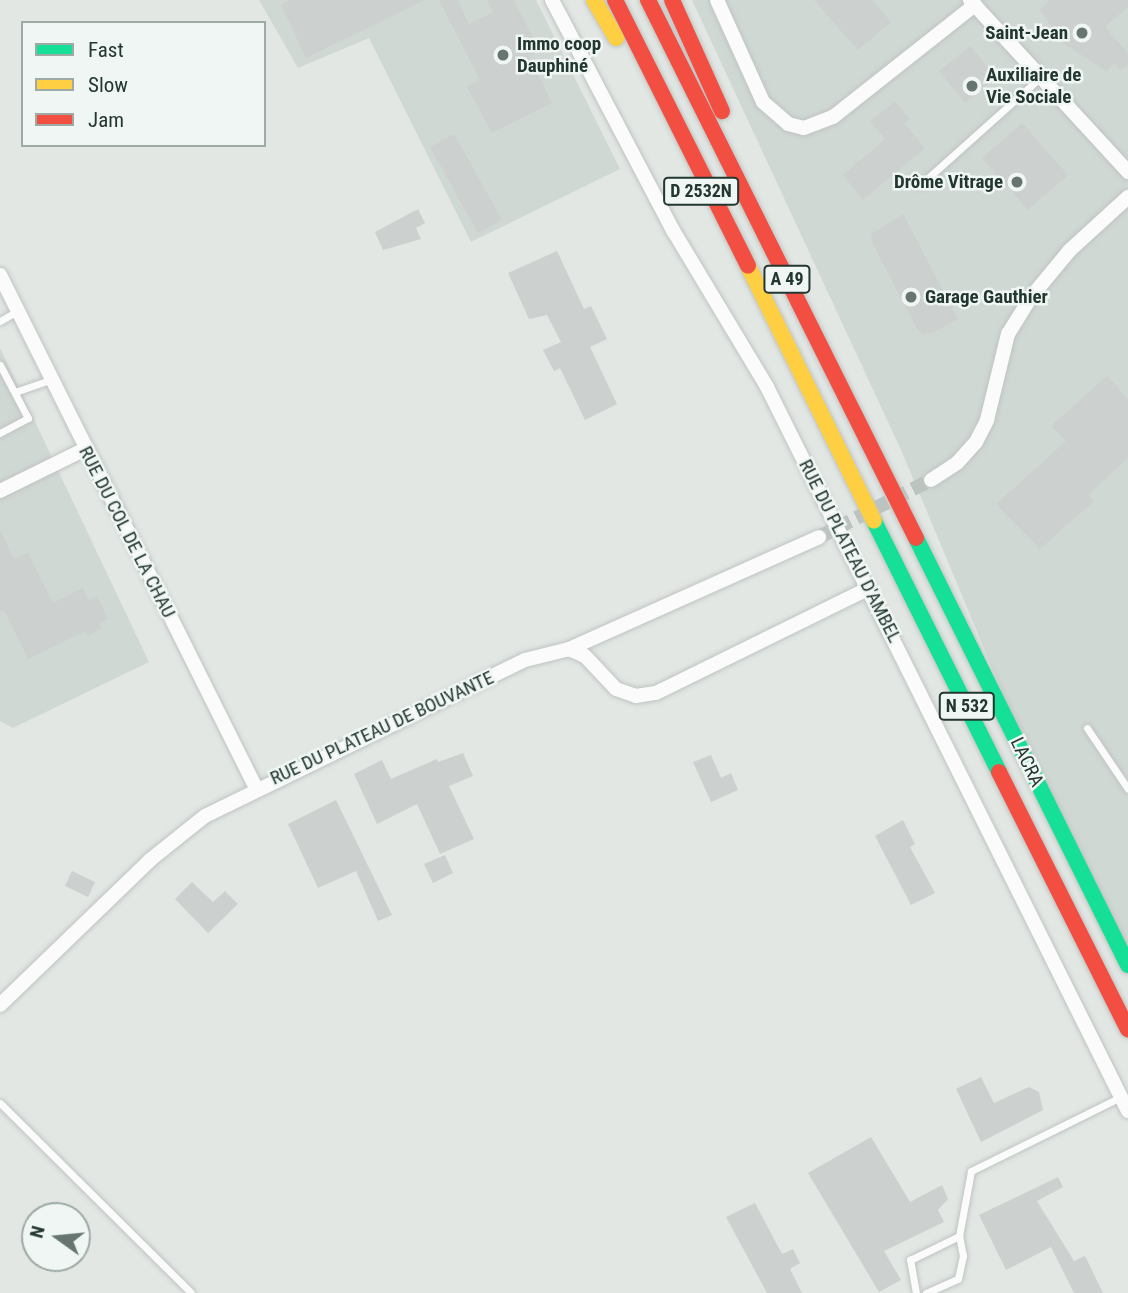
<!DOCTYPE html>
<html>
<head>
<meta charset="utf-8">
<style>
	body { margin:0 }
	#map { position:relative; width:1128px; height:1293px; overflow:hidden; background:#e2e7e4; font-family:"Roboto Condensed",sans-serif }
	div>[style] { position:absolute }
	.built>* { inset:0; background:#d0d8d4 }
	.building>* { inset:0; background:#ccd0ce }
	.street-tunnel>* { height:14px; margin-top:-7px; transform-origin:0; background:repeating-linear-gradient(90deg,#bcc4c0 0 14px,transparent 0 21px) }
	.roads { filter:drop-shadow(0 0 2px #bfc4c1) drop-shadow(0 0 2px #bfc4c1) }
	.lane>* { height:7px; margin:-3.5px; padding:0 3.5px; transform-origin:3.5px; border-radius:3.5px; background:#fbfbfb }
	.street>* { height:14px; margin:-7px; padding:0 7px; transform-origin:7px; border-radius:7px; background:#fbfbfb }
	.fast>* { height:16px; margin:-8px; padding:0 8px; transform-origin:8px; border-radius:8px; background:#16e098 }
	.slow>* { height:16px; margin:-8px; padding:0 8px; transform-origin:8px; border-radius:8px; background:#ffcf43 }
	.jam>* { height:16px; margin:-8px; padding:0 8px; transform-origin:8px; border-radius:8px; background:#f24e42 }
	.dots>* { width:19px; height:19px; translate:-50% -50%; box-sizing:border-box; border:4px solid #f0f6f3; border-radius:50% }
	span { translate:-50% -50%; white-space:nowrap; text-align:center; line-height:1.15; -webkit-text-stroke:5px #f0f6f3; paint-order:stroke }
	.shield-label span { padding:2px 5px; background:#f0f6f3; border:2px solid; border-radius:5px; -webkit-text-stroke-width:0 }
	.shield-label { font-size:18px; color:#233731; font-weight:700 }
	.poi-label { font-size:19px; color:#233731; font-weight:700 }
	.right { translate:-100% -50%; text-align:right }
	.left { translate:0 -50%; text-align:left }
	.street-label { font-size:19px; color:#233731 }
	.legend { position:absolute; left:21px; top:21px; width:245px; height:126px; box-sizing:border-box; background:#f0f6f3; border:2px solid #9eaaa5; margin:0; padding:9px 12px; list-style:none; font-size:21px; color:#233731 }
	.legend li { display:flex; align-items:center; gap:14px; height:35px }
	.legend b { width:35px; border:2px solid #9eaaa5 }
	.north { position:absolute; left:21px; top:1202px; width:70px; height:70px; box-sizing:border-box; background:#f0f6f3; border:2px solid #9eaaa5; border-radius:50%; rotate:285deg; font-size:19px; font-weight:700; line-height:28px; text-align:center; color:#233731 }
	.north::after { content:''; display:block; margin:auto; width:24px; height:32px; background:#667570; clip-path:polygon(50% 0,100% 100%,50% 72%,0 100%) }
</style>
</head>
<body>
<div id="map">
	<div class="built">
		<div style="clip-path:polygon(259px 0,536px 0,620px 169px,471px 242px,369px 38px,298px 68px)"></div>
		<div style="clip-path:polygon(692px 0,1128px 0,1128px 954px,1086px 892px,902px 452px)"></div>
		<div style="clip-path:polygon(0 348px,149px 662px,13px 728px,0 721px)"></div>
	</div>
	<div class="building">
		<div style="clip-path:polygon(290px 0,425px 0,306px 58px,281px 5px)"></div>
		<div style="clip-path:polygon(439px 0,458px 0,469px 24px,493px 12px,487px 0,514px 0,540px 51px,529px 56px,552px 103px,492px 133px,467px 87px,480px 80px)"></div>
		<div style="clip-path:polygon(814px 0,872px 0,891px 22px,858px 50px)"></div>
		<div style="clip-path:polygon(1050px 0,1128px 0,1128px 7px,1105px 27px,1128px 53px,1128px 64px,1120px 71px,1114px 64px,1106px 71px,1063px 43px,1040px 10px)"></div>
		<div style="clip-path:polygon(970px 46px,996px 77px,965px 103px,939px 71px)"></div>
		<div style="clip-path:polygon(895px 101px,910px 119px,904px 123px,925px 148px,863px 200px,843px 175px,885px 139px,870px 121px)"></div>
		<div style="clip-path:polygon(1022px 123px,1068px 175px,1028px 210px,982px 158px)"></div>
		<div style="clip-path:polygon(454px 134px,502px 220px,478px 233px,430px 147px)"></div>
		<div style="clip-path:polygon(418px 209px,425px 223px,416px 228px,421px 239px,383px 250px,375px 232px)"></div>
		<div style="clip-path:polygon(903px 214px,958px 319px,932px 333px,923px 334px,917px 329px,873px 244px,871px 234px)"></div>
		<div style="clip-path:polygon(557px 251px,584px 309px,591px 306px,607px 339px,590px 347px,617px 404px,585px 420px,560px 368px,554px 371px,543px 350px,561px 342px,547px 315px,529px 319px,508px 273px)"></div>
		<div style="clip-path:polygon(1107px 376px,1128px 399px,1128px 458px,1088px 495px,1094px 501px,1040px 549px,996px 504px,1066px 441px,1051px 426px)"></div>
		<div style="clip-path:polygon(0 530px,14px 559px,28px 553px,53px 603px,83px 588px,88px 600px,97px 596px,108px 619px,99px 624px,102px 628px,88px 636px,86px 631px,28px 659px,4px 610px,0 612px)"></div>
		<div style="clip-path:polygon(463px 753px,473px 776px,449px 786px,474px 839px,440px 854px,417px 804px,377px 824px,354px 774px,382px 760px,391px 779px,437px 759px,438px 762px)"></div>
		<div style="clip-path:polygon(711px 755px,721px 778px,731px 773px,738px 790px,711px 802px,693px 762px)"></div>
		<div style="clip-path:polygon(336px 800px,392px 915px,378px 921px,356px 871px,318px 888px,288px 824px)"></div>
		<div style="clip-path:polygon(903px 820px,915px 844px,910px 847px,935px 893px,911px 905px,875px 836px)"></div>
		<div style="clip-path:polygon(445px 855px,453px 873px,433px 883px,424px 864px)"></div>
		<div style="clip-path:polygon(72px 871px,95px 882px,88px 897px,65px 886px)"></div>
		<div style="clip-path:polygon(192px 882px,213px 902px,225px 891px,238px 904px,208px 933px,175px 899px)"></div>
		<div style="clip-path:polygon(981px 1077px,994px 1103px,1029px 1087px,1039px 1092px,1043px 1110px,981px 1142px,956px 1089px)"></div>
		<div style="clip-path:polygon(871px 1137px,910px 1202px,942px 1185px,948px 1199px,938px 1210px,944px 1222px,884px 1251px,901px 1280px,879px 1292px,808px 1173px)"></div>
		<div style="clip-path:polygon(1058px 1177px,1063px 1187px,1037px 1201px,1074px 1261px,1085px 1256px,1103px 1293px,1074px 1293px,1051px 1247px,1006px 1270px,979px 1215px)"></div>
		<div style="clip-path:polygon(755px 1203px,782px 1254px,793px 1249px,800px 1263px,790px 1269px,802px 1293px,767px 1293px,726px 1217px)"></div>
	</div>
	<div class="street-tunnel">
		<div style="left:819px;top:537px;width:126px;rotate:-27deg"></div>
	</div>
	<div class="roads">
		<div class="lane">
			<div style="left:920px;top:185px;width:162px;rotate:-41.8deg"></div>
			<div style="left:0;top:321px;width:20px;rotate:-30deg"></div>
			<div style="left:0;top:365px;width:60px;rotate:62.2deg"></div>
			<div style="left:28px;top:418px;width:32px;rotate:152deg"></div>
			<div style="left:15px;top:392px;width:39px;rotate:-19deg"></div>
			<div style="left:1087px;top:728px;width:73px;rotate:56.1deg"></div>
			<div style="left:0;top:1103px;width:269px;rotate:44.8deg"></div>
			<div style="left:916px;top:1293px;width:34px;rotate:-100deg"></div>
			<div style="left:910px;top:1260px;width:55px;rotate:-26.1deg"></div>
			<div style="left:959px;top:1236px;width:66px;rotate:-79.5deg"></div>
			<div style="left:971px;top:1171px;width:167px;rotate:-26.3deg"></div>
			<div style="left:926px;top:1293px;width:35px;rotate:-24deg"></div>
			<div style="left:958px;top:1279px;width:24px;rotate:-78deg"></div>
			<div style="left:963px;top:1256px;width:20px;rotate:-101deg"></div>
		</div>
		<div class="street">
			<div style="left:552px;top:0;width:262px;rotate:62.3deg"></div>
			<div style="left:674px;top:232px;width:181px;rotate:59deg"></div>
			<div style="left:767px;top:387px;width:809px;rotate:63.5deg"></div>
			<div style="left:717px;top:0;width:112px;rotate:65.7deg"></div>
			<div style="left:763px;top:102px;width:33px;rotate:41deg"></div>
			<div style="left:788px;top:124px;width:16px;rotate:14deg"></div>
			<div style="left:804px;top:128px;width:31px;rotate:-21deg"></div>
			<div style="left:833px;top:117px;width:181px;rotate:-38.3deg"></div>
			<div style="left:970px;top:0;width:234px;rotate:47.4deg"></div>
			<div style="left:0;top:275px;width:573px;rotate:63.48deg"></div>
			<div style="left:931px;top:480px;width:31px;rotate:-33deg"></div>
			<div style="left:957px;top:463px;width:28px;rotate:-48deg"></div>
			<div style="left:976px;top:442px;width:25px;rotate:-63deg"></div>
			<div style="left:987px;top:420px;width:89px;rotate:-76.3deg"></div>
			<div style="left:1008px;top:334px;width:44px;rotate:-58.1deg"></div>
			<div style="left:1031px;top:297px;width:61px;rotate:-50.3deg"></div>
			<div style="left:1070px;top:250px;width:79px;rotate:-42.4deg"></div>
			<div style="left:0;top:491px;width:95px;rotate:-26.3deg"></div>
			<div style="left:569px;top:649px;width:17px;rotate:24deg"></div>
			<div style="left:585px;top:656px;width:45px;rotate:46.8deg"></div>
			<div style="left:616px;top:689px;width:21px;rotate:19deg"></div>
			<div style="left:636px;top:696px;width:20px;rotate:-9deg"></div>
			<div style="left:656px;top:693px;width:237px;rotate:-26.2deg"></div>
			<div style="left:0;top:1005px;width:209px;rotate:-44deg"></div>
			<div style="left:150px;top:860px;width:70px;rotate:-38.7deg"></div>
			<div style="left:205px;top:816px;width:356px;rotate:-26deg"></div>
			<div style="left:525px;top:660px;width:45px;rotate:-14deg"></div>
			<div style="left:569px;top:649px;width:274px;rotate:-24.1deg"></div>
		</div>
		<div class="fast">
			<div style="left:874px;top:521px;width:280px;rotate:63.5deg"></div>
			<div style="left:916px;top:538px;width:477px;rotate:63.6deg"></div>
		</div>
		<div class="slow">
			<div style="left:594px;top:0;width:44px;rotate:59.9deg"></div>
			<div style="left:748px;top:266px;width:284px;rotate:63.7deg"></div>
		</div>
		<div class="jam">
			<div style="left:615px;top:0;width:297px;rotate:63.4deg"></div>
			<div style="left:648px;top:0;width:601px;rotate:63.52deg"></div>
			<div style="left:672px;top:0;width:122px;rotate:65.8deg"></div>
			<div style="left:999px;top:772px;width:288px;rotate:63.4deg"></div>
		</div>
	</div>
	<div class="dots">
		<div style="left:1082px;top:33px;background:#667570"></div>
		<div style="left:503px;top:55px;background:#667570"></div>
		<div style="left:972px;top:86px;background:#667570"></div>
		<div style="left:1017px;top:182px;background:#667570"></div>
		<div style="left:911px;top:297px;background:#667570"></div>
	</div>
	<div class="shield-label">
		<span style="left:701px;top:191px">D 2532N</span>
		<span style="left:787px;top:279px">A 49</span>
		<span style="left:967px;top:706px">N 532</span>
	</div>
	<div class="poi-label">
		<span class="right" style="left:1068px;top:33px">Saint-Jean</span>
		<span class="left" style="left:517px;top:55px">Immo coop<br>Dauphiné</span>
		<span class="left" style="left:986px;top:86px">Auxiliaire de<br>Vie Sociale</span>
		<span class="right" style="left:1003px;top:182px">Drôme Vitrage</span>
		<span class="left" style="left:925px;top:297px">Garage Gauthier</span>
	</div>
	<div class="street-label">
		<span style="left:127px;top:532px;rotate:63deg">RUE DU COL DE LA CHAU</span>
		<span style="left:850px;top:551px;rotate:63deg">RUE DU PLATEAU D'AMBEL</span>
		<span style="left:382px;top:728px;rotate:-25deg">RUE DU PLATEAU DE BOUVANTE</span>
		<span style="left:1027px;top:762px;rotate:64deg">LACRA</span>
	</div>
	<ul class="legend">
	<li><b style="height:9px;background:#16e098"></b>Fast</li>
	<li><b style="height:9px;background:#ffcf43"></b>Slow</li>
	<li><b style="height:9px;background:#f24e42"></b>Jam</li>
	</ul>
	<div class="north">N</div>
</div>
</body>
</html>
